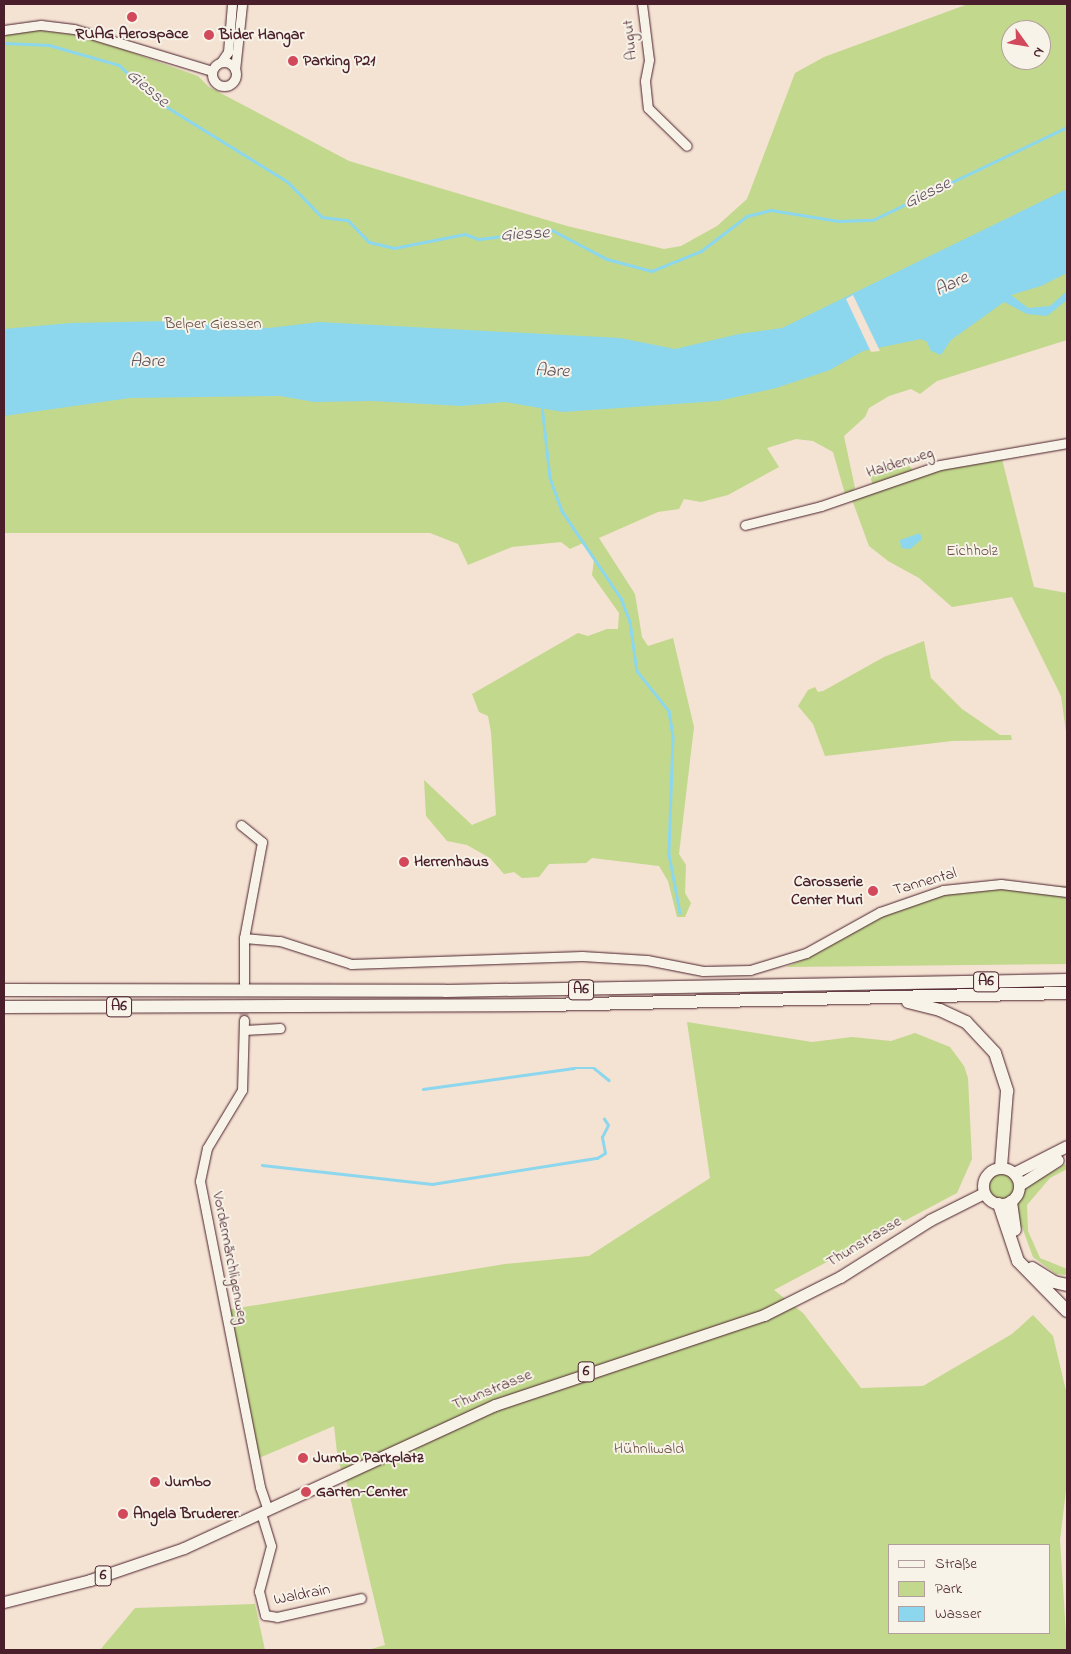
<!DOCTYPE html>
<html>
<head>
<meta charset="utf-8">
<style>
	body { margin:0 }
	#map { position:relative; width:1071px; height:1654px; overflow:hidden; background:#f4e2d2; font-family:"Indie Flower",sans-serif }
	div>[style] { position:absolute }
	.green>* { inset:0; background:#c2d88d }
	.round { border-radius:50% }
	.water>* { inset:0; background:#8cd7ed }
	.pier>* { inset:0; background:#f4e2d2 }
	.stream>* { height:2.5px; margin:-1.25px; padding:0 1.25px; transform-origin:1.25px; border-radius:1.25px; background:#8cd7ed }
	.minor-tunnel>* { height:9px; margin-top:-4.5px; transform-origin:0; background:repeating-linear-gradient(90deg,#d2bbb1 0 9px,transparent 0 13.5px) }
	.roads { filter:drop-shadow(0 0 1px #4a1f2b) drop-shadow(0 0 1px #4a1f2b) }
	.minor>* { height:9px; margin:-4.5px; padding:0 4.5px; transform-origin:4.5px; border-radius:4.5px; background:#f7f3e8 }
	.minor>.ring { margin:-4.5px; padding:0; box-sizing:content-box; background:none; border:9px solid #f7f3e8; border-radius:50% }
	.major>* { height:11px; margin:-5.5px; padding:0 5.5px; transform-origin:5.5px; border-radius:5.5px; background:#f7f3e8 }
	.major>.ring { margin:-5.5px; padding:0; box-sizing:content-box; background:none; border:11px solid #f7f3e8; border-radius:50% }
	.highway>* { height:12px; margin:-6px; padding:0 6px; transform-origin:6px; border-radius:6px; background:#f7f3e8 }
	.dots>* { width:14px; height:14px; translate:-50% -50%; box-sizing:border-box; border:2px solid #f7f3e8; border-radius:50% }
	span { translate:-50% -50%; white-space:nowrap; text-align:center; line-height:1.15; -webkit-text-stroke:4px #f7f3e8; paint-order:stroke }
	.shield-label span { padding:1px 4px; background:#f7f3e8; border:1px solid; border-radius:4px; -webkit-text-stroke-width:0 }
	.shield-label { font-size:15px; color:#4a1f2b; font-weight:700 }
	.poi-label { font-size:16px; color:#4a1f2b; font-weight:700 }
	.left { translate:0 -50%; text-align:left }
	.right { translate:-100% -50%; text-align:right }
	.street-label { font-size:16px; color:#4a1f2b }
	.park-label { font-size:16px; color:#684d44 }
	.water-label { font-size:18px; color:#5a4d5c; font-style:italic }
	.frame { position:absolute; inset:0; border:5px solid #4a1f2b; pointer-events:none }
	.legend { position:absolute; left:888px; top:1544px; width:162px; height:90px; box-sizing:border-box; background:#f7f3e8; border:1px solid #b29e9c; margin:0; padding:6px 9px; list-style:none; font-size:15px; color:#4a1f2b }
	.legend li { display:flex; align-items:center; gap:10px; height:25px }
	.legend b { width:25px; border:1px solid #b29e9c }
	.north { position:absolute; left:1001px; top:20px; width:50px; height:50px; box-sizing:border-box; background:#f7f3e8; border:1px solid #b29e9c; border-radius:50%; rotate:122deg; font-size:14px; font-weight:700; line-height:20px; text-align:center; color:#4a1f2b }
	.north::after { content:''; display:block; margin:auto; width:18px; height:22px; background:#d1495b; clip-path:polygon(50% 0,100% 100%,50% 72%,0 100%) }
</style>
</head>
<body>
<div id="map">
	<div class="green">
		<div style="clip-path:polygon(evenodd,968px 4px,1067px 4px,1067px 340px,937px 381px,920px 394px,911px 389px,889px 396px,869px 408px,865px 417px,844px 436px,855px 488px,852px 492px,845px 494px,833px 452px,813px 441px,796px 439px,767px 448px,779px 467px,728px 495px,701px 502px,684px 499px,679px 509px,658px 512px,599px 538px,635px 594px,642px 637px,648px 646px,673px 638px,694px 727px,679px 854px,686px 865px,685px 893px,691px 903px,685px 917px,677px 917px,668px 881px,659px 866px,592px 858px,586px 863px,549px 864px,539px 877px,522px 878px,514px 872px,504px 874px,490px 858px,467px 845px,447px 841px,426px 816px,424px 780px,472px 825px,496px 815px,491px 732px,488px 716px,479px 712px,472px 694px,578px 633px,588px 636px,607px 629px,618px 629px,619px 613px,592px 575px,594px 560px,583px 543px,570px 549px,561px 542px,512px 547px,468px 565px,458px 544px,430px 533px,4px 533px,4px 34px,38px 30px,76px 35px,122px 49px,198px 76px,209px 87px,349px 161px,567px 226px,664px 249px,681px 246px,717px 226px,747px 199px,795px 73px,824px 57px,968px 4px,1011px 30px,1041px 30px,1041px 60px,1011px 60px,1011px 30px)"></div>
		<div style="clip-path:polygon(1001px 455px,1034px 587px,1067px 593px,1067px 739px,1061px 696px,1012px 597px,952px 607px,919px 578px,888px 561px,869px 546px,851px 497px,874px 487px,870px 477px,876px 470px,891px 463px,904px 460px,913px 470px,925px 471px,928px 464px,951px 459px)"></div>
		<div style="clip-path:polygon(924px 641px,931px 678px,962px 709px,1000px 735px,1011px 735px,1012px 740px,952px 741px,825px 756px,813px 724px,798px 706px,808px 690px,815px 687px,818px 692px,823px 691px,884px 657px)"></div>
		<div style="clip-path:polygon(1067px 886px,1067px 964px,786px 967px,814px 955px,873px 919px,929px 897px,967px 888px)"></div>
		<div style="clip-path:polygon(evenodd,687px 1022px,812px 1042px,852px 1037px,891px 1041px,915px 1033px,950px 1047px,964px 1066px,968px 1078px,972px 1159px,957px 1193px,774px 1290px,803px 1313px,861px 1388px,923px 1386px,1012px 1334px,1033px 1315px,1053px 1336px,1067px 1395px,1067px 1482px,1060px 1540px,1067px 1650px,368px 1650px,385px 1645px,347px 1484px,338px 1461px,334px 1426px,259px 1458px,226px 1310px,505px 1264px,589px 1256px,710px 1178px,687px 1022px,890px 1545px,1050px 1545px,1050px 1633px,890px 1633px,890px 1545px)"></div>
		<div style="clip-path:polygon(1067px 1163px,1067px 1169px,1050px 1178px,1027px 1205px,1028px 1231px,1040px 1258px,1067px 1269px,1067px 1275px,1056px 1274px,1033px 1257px,1022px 1227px,1016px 1223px,1016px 1202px,1023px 1187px,1041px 1174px,1048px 1174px)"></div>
		<div class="round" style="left:988px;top:1174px;width:26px;height:26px"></div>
		<div style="clip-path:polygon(255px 1604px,265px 1650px,100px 1650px,135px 1608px)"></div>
	</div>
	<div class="water">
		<div style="clip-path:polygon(1067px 189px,1067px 273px,1041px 286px,1011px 295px,1028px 308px,1050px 306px,1067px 291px,1067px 300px,1047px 316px,1027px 314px,1004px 302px,951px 340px,941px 355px,931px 351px,927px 342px,921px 339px,863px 351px,830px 370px,776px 388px,718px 401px,563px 412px,505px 402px,461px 406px,372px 401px,314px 402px,280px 396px,130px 398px,4px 416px,4px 329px,71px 323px,170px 321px,269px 328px,319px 322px,620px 338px,675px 349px,739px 334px,782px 328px)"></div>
		<div style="clip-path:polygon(920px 533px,922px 539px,910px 549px,901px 548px,900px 540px)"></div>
	</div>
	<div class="pier">
		<div style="clip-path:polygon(853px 295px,880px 351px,871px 352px,846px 299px)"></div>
	</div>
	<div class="stream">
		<div style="left:4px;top:43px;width:45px;rotate:2.5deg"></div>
		<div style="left:49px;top:45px;width:73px;rotate:15.9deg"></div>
		<div style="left:119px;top:65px;width:54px;rotate:42.8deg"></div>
		<div style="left:159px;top:102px;width:152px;rotate:31.8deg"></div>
		<div style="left:288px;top:182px;width:49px;rotate:45.8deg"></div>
		<div style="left:322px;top:217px;width:26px;rotate:7deg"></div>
		<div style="left:348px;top:220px;width:30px;rotate:46deg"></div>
		<div style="left:369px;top:242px;width:26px;rotate:13deg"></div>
		<div style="left:394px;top:248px;width:72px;rotate:-11.2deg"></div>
		<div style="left:465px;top:234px;width:15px;rotate:20deg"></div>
		<div style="left:479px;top:239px;width:74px;rotate:-7deg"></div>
		<div style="left:552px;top:230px;width:62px;rotate:27.8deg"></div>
		<div style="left:607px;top:259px;width:47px;rotate:14.9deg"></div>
		<div style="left:652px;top:271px;width:53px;rotate:-22.2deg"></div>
		<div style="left:701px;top:251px;width:58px;rotate:-37.3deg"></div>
		<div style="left:747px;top:216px;width:25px;rotate:-14deg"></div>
		<div style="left:771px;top:210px;width:68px;rotate:9.3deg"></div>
		<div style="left:838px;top:221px;width:35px;rotate:-2deg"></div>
		<div style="left:873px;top:220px;width:215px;rotate:-25.6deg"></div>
		<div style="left:542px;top:405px;width:73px;rotate:83.7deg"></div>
		<div style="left:550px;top:478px;width:35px;rotate:70deg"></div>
		<div style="left:562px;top:511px;width:105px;rotate:55.9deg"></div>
		<div style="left:621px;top:598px;width:26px;rotate:69deg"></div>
		<div style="left:630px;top:622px;width:49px;rotate:81.9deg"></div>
		<div style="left:637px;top:671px;width:51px;rotate:51.3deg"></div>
		<div style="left:669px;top:711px;width:26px;rotate:81deg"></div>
		<div style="left:673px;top:737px;width:117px;rotate:92deg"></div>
		<div style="left:669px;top:854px;width:60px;rotate:79.4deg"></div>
		<div style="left:423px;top:1089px;width:152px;rotate:-7.9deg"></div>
		<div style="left:574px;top:1068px;width:20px"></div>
		<div style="left:594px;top:1068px;width:19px;rotate:39deg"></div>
		<div style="left:262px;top:1165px;width:171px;rotate:6.4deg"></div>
		<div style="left:432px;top:1184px;width:167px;rotate:-9deg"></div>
		<div style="left:597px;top:1158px;width:9px;rotate:-32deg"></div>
		<div style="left:605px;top:1153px;width:16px;rotate:-101deg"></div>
		<div style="left:602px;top:1137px;width:13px;rotate:-63deg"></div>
		<div style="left:608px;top:1125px;width:7px;rotate:-124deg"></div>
	</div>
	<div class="minor-tunnel">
		<div style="left:244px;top:986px;width:34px;rotate:90deg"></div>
	</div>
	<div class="roads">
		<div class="minor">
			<div style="left:642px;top:4px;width:56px;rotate:82.9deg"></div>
			<div style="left:649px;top:60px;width:21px;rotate:101deg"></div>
			<div style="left:645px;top:81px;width:27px;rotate:84deg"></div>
			<div style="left:648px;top:108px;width:54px;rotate:44.3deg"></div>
			<div style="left:4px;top:30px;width:37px;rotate:-8deg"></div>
			<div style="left:41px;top:25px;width:33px;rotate:7deg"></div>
			<div style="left:74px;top:29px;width:144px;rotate:16.9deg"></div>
			<div style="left:221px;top:62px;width:12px;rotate:-55deg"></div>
			<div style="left:228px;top:52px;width:48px;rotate:-85.2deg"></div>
			<div class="ring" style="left:212px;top:62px;width:15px;height:15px"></div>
			<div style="left:235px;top:70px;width:66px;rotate:-83.9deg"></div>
			<div style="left:745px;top:525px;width:78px;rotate:-14deg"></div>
			<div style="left:821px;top:506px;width:126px;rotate:-19deg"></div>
			<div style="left:940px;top:465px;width:129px;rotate:-9.8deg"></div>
			<div style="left:241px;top:825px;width:27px;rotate:39deg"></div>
			<div style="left:262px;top:842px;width:98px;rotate:100.6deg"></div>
			<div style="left:244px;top:938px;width:45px;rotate:90deg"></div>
			<div style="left:244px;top:938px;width:36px;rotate:5deg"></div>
			<div style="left:280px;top:941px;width:75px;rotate:17.9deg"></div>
			<div style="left:351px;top:964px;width:231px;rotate:-2deg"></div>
			<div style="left:582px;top:956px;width:65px;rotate:3.5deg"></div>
			<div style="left:647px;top:960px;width:57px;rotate:11.1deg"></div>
			<div style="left:703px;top:971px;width:47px;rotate:-1.2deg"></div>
			<div style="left:750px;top:970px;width:59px;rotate:-16.9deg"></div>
			<div style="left:806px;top:953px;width:85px;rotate:-29deg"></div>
			<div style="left:880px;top:912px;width:67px;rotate:-19.2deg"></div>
			<div style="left:943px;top:890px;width:58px;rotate:-5.9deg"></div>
			<div style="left:1001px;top:884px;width:66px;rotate:6.9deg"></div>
			<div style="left:244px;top:1020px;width:70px;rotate:91.6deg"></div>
			<div style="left:242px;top:1090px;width:68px;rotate:121.1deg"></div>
			<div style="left:207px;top:1148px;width:34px;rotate:102deg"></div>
			<div style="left:200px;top:1181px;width:312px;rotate:78.9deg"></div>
			<div style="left:260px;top:1487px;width:24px;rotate:71deg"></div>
			<div style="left:244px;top:1030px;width:36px;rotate:-3deg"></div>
			<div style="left:261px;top:1513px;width:34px;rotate:73deg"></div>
			<div style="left:271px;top:1546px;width:47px;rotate:104.9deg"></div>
			<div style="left:259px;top:1591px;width:25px;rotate:76deg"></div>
			<div style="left:265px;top:1615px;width:12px;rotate:9deg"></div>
			<div style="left:277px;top:1617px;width:86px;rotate:-12.7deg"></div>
		</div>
		<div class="major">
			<div class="ring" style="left:983px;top:1168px;width:25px;height:25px"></div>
			<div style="left:1014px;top:1173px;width:59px;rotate:-27deg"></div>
			<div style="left:1019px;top:1185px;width:46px;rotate:-32.7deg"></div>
			<div style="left:4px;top:1602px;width:89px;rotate:-14.3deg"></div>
			<div style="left:90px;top:1580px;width:99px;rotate:-18.8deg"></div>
			<div style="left:184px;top:1548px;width:342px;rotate:-24.7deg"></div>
			<div style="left:495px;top:1405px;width:284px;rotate:-18.5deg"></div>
			<div style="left:764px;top:1315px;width:85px;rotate:-26.6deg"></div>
			<div style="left:840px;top:1277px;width:107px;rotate:-32.3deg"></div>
			<div style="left:930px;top:1220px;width:60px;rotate:-26.6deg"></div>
		</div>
		<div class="highway">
			<div style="left:4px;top:990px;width:441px;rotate:0.1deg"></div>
			<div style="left:445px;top:991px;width:622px;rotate:-1.01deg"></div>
			<div style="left:908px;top:1002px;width:33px;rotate:14deg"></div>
			<div style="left:940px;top:1010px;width:29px;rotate:25deg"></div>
			<div style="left:966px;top:1022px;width:42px;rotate:46.9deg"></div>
			<div style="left:995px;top:1053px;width:40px;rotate:72deg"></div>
			<div style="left:1007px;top:1091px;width:77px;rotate:94.5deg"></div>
			<div style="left:4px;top:1007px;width:541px;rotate:-0.21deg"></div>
			<div style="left:545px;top:1005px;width:522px;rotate:-1.32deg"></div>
			<div style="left:1011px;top:1202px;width:28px;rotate:82deg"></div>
			<div style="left:999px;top:1204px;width:60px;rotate:71.6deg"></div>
			<div style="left:1018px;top:1261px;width:70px;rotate:45.6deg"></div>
			<div style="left:1032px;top:1268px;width:26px;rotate:32deg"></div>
			<div style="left:1054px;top:1282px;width:13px;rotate:13deg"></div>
		</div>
	</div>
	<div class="dots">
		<div style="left:132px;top:17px;background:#d1495b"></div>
		<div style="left:209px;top:35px;background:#d1495b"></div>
		<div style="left:293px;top:61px;background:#d1495b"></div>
		<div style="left:404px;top:862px;background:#d1495b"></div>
		<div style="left:873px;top:891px;background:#d1495b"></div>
		<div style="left:303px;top:1458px;background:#d1495b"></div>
		<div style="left:155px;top:1482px;background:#d1495b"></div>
		<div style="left:306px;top:1492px;background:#d1495b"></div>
		<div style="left:123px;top:1514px;background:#d1495b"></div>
	</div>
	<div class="shield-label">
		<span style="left:986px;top:982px">A6</span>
		<span style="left:581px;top:990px">A6</span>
		<span style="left:119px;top:1007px">A6</span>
		<span style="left:586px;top:1372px">6</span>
		<span style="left:103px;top:1576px">6</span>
	</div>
	<div class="poi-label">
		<span style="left:132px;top:34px">RUAG Aerospace</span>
		<span class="left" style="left:219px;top:35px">Bider Hangar</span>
		<span class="left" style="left:303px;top:61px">Parking P21</span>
		<span class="left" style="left:414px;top:862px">Herrenhaus</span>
		<span class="right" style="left:863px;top:891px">Carosserie<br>Center Muri</span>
		<span class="left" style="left:313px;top:1458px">Jumbo Parkplatz</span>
		<span class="left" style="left:165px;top:1482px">Jumbo</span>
		<span class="left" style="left:316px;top:1492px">Garten-Center</span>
		<span class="left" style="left:133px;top:1514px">Angela Bruderer</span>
	</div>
	<div class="street-label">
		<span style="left:630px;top:40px;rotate:-96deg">Augut</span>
		<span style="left:900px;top:463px;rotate:-18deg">Haldenweg</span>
		<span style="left:925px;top:882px;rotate:-16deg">Tannental</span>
		<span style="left:864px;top:1242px;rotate:-31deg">Thunstrasse</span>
		<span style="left:230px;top:1258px;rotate:79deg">Vordermärchligenweg</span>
		<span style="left:492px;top:1390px;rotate:-22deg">Thunstrasse</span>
		<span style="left:302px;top:1595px;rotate:-11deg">Waldrain</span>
	</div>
	<div class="park-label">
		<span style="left:213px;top:324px">Belper Giessen</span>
		<span style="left:972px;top:551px">Eichholz</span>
		<span style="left:649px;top:1449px">Hühnliwald</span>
	</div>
	<div class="water-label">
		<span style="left:147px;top:89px;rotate:40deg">Giesse</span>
		<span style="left:928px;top:194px;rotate:-26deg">Giesse</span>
		<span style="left:525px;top:235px;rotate:-3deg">Giesse</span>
		<span style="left:952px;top:285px;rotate:-26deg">Aare</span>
		<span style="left:147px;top:362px">Aare</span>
		<span style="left:552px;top:372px;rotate:2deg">Aare</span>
	</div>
	<div class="frame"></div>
	<ul class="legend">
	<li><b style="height:6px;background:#f7f3e8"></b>Straße</li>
	<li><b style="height:14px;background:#c2d88d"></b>Park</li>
	<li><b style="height:14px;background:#8cd7ed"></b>Wasser</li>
	</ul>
	<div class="north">N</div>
</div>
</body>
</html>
